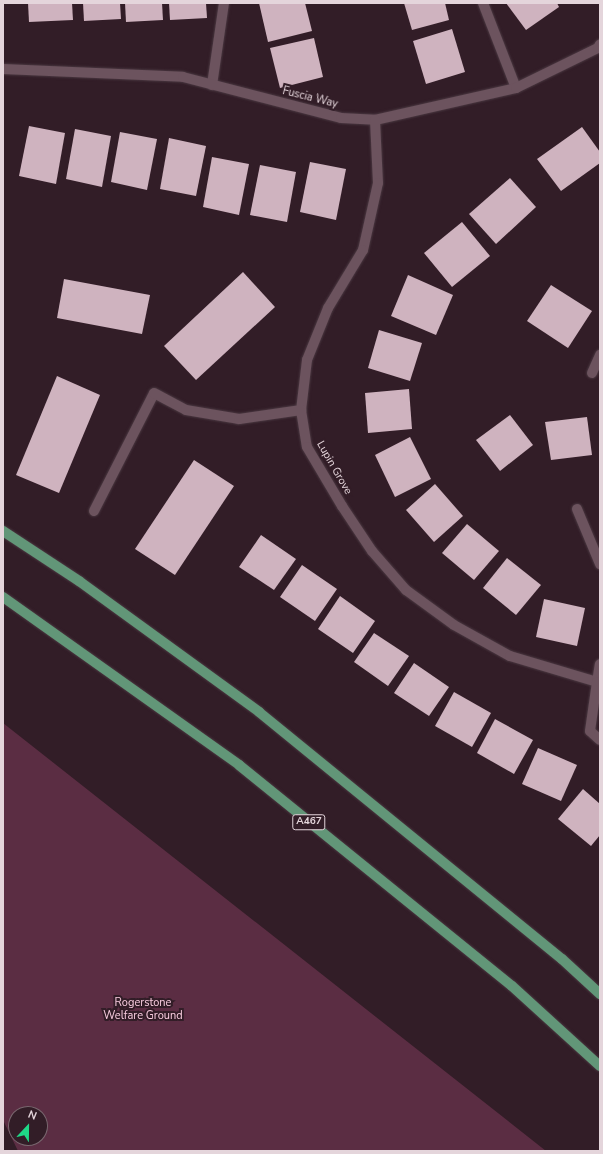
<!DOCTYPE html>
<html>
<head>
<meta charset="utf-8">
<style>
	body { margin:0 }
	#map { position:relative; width:603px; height:1154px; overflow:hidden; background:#321d27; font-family:"Nunito Sans",sans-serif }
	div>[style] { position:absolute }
	.green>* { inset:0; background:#5b2d43 }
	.building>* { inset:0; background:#cfb3bf }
	.roads { filter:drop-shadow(0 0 1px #4a3841) drop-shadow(0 0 1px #4a3841) }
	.lane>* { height:10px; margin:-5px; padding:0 5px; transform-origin:5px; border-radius:5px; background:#6c535e }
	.street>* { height:10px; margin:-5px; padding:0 5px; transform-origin:5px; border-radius:5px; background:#6c535e }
	.primary>* { height:10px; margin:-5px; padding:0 5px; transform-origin:5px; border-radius:5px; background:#629678 }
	span { translate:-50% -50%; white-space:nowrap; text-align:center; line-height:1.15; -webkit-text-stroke:4px #321d27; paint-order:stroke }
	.shield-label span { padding:1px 3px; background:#321d27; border:1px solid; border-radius:3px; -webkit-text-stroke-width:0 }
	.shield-label { font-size:10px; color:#e4d5db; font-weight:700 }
	.street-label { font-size:11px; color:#e4d5db }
	.park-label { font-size:11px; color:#facde0 }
	.frame { position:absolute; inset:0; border:4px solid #e4d5db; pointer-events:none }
	.north { position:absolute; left:8px; top:1106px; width:40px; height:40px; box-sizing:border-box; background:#321d27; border:1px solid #79676f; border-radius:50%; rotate:22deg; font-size:11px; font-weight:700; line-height:16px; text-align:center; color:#e4d5db }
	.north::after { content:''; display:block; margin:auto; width:14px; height:18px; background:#1fd887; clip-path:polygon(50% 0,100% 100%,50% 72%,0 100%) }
</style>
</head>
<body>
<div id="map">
	<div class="green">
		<div style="clip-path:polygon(evenodd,3px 723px,546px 1151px,18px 1151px,3px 1120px,3px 723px,16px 1114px,40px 1114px,40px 1138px,16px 1138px,16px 1114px)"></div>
	</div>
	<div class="building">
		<div style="clip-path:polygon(28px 3px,72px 3px,73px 20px,29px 22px)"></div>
		<div style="clip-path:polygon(83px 3px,120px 3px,121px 19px,84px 21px)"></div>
		<div style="clip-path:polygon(125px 3px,162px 3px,163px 20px,126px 22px)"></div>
		<div style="clip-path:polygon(169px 3px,206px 3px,207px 18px,170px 20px)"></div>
		<div style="clip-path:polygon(259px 3px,305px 3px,312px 31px,268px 42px)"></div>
		<div style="clip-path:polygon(404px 3px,445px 3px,449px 20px,412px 30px)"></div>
		<div style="clip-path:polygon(506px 3px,557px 3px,559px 7px,526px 30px)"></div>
		<div style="clip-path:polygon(452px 29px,465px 72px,426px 84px,413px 41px)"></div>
		<div style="clip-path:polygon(314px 38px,323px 77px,280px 88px,270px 48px)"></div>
		<div style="clip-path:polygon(29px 126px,65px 133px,56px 184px,19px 176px)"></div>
		<div style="clip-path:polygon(582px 127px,600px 152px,600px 163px,561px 191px,537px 159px)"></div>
		<div style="clip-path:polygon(75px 129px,111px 136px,102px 187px,66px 179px)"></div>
		<div style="clip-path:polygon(120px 132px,157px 139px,147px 190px,111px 182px)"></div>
		<div style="clip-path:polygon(169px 138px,206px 146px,196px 196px,160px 189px)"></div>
		<div style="clip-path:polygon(212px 157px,249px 164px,239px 215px,203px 207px)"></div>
		<div style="clip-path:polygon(310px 162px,346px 169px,336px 220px,300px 212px)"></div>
		<div style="clip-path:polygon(260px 165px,296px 172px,287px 222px,250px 215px)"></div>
		<div style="clip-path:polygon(510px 178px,536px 207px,496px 244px,469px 214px)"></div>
		<div style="clip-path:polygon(462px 222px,490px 256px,452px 287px,424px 253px)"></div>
		<div style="clip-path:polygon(243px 272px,275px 307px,196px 380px,164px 346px)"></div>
		<div style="clip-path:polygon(408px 275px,453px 295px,436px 335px,391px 316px)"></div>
		<div style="clip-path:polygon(64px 279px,150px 295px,142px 334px,57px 318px)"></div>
		<div style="clip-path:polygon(551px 285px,592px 311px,568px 348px,527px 321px)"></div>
		<div style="clip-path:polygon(379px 330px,422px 343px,410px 381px,368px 368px)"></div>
		<div style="clip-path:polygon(57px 376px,100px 395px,59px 493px,16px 475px)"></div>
		<div style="clip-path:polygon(409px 389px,412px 429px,368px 433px,365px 393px)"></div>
		<div style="clip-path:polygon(510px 415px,533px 445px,500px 471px,476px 440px)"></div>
		<div style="clip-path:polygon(587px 417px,592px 455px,551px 460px,545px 422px)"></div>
		<div style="clip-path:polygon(410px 437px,431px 479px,395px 497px,375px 455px)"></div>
		<div style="clip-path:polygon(194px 460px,234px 486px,175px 575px,135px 549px)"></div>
		<div style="clip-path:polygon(435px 484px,463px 516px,434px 542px,406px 510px)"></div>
		<div style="clip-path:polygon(467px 524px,499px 551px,474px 580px,442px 553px)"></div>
		<div style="clip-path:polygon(261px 535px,296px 559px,274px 590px,239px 567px)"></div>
		<div style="clip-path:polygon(507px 558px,541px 585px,516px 615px,483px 588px)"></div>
		<div style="clip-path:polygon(302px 565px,337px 589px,315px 621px,280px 597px)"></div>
		<div style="clip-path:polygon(340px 596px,375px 621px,353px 653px,318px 629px)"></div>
		<div style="clip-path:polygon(544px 599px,585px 608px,577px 646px,536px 637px)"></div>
		<div style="clip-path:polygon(374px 633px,409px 656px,388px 686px,354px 662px)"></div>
		<div style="clip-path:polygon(414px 663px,449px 687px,429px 716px,394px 693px)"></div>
		<div style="clip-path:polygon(454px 692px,491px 713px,472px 747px,435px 726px)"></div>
		<div style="clip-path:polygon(495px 719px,533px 740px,514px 774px,477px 753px)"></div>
		<div style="clip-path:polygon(538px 748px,577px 765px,561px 801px,522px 784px)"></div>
		<div style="clip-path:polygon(583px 789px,600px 804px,600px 835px,591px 846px,558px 819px)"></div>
	</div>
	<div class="roads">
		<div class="lane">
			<div style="left:483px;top:3px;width:91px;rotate:68.8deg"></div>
			<div style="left:212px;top:85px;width:83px;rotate:-81.7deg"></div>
			<div style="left:592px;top:373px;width:20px;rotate:-66deg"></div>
			<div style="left:577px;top:509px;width:60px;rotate:67.3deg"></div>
			<div style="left:94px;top:511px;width:132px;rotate:-63deg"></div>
			<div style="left:590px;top:731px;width:13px;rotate:42deg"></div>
		</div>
		<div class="street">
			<div style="left:3px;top:69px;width:180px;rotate:2.5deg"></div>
			<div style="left:183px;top:77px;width:163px;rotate:14.5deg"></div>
			<div style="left:341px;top:118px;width:34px;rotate:3deg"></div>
			<div style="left:375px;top:120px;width:145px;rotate:-12.8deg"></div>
			<div style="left:516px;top:88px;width:91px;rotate:-26deg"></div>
			<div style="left:598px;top:48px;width:4px;rotate:-63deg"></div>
			<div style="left:375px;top:120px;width:63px;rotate:87.3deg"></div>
			<div style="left:378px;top:183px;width:69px;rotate:102.6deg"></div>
			<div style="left:363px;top:250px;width:68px;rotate:121.1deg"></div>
			<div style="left:328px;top:308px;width:56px;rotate:112deg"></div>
			<div style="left:307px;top:360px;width:50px;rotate:96.8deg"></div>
			<div style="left:301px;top:410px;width:37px;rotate:81deg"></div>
			<div style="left:307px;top:447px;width:69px;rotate:59.3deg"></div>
			<div style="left:342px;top:506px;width:54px;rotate:56.3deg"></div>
			<div style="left:372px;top:551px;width:52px;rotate:48.9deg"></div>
			<div style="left:406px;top:590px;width:59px;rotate:36.1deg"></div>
			<div style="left:454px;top:625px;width:64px;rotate:29deg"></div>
			<div style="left:510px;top:656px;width:91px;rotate:16.6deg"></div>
			<div style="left:597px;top:682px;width:18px;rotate:-81deg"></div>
			<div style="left:154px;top:393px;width:36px;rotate:28deg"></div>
			<div style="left:186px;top:410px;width:54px;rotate:9.6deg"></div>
			<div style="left:239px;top:419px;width:63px;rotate:-8.3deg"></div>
			<div style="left:590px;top:731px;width:49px;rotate:-81.9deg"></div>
		</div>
		<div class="primary">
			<div style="left:3px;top:531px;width:91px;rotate:33.3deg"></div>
			<div style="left:79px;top:581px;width:223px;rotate:36deg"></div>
			<div style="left:259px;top:712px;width:391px;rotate:39.2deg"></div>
			<div style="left:562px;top:959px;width:52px;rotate:42.6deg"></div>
			<div style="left:3px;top:597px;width:290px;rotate:35.4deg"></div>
			<div style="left:239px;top:765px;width:351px;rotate:39deg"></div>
			<div style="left:512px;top:986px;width:119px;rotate:42.3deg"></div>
		</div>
	</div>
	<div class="shield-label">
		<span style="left:309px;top:822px">A467</span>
	</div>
	<div class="street-label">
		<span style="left:310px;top:98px;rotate:14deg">Fuscia Way</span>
		<span style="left:334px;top:468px;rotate:60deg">Lupin Grove</span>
	</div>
	<div class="park-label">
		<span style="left:143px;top:1010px">Rogerstone<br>Welfare Ground</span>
	</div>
	<div class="frame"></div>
	<div class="north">N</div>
</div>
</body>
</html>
